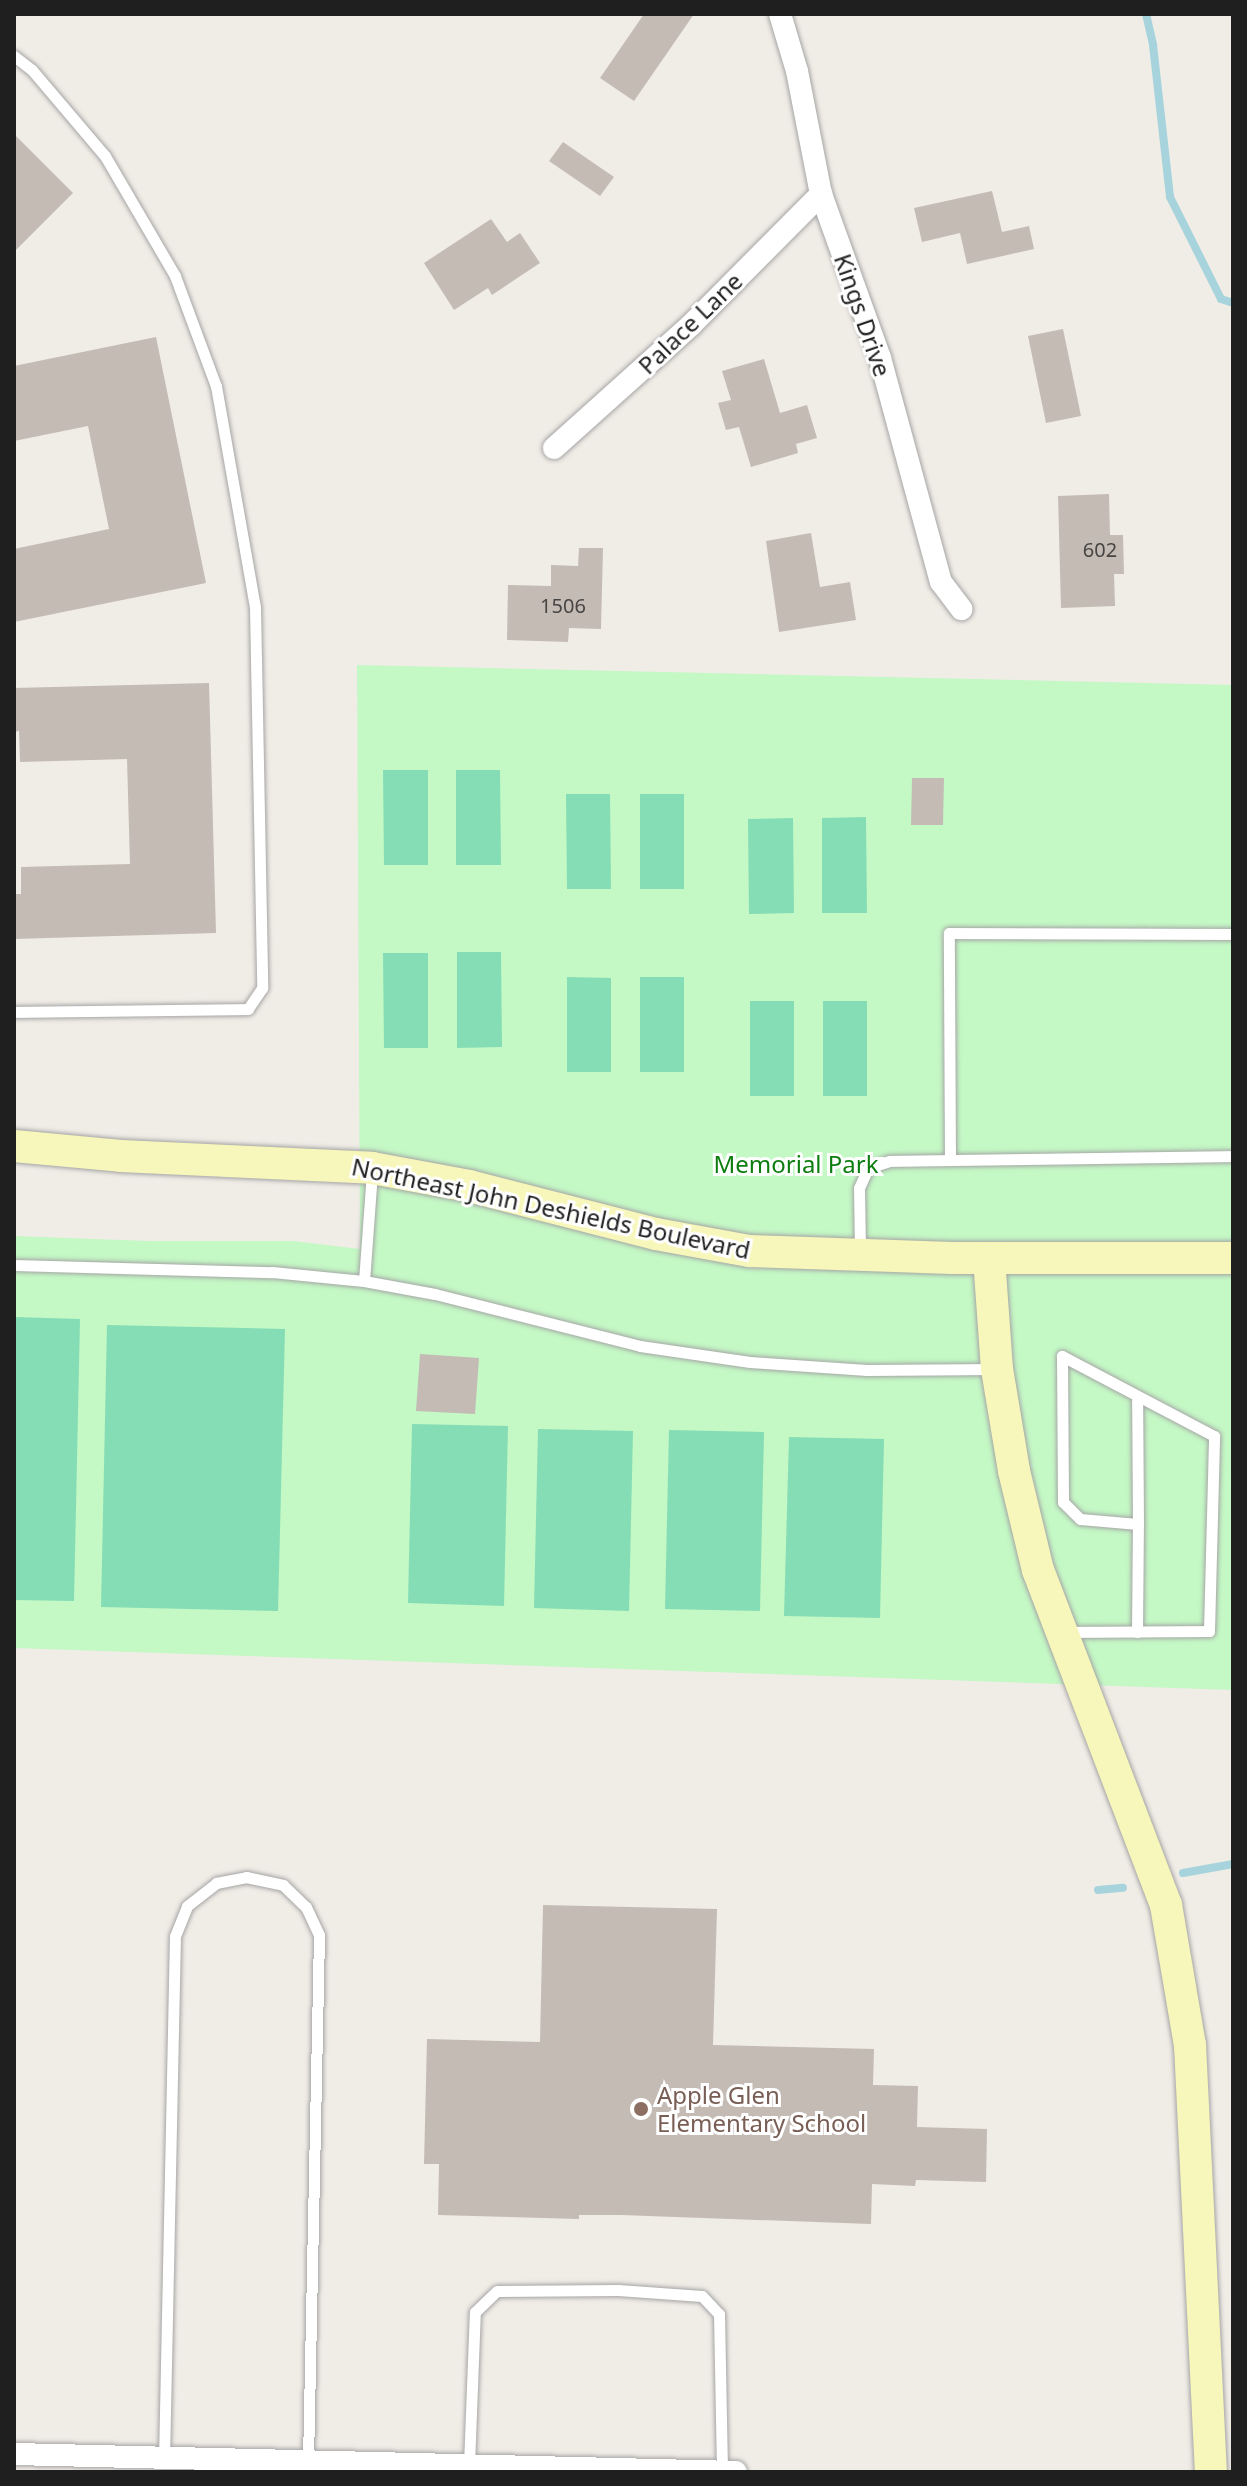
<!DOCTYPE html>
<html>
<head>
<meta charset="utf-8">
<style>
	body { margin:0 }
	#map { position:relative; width:1247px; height:2486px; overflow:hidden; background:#f0ece6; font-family:"Noto Sans",sans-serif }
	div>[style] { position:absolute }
	.park>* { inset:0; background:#c4f8c5 }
	.pitch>* { inset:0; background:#85ddb5 }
	.stream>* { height:8px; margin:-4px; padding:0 4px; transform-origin:4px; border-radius:4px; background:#a7d4dc }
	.building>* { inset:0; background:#c4bbb5 }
	.roads { filter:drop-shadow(0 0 2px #a6a6a6) drop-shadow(0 0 2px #a6a6a6) }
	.lane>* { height:11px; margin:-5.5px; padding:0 5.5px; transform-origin:5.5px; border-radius:5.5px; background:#fff }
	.street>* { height:22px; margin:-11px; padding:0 11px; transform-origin:11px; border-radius:11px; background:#fff }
	.secondary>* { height:32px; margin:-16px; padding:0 16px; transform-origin:16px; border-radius:16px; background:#f8f7bb }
	.dots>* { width:22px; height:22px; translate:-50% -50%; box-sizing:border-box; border:4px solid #fff; border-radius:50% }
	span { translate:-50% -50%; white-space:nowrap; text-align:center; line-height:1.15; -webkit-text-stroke:6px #fff; paint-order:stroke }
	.number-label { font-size:20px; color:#484644 }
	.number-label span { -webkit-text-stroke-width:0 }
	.street-label { font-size:24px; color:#1f1f1f }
	.park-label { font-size:24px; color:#0e7d10 }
	.education-label { font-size:24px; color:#785e54 }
	.left { translate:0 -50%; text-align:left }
	.frame { position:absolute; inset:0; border:16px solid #1f1f1f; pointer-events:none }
</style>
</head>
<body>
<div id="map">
	<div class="park">
		<div style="clip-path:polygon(357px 665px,1233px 685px,1233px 1690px,14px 1648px,14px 1236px,148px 1241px,293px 1241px,360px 1249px)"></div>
	</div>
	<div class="pitch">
		<div style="clip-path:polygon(383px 770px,428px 770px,428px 865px,384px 865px)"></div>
		<div style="clip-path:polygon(456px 770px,500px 770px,501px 865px,456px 865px)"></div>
		<div style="clip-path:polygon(566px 794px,610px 794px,611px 889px,567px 889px)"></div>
		<div style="clip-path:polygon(640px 794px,684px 794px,684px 889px,640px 889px)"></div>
		<div style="clip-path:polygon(866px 817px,867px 913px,822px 913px,822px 818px)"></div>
		<div style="clip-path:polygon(793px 818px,794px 913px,749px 914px,748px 819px)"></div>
		<div style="clip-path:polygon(457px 952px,501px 952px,502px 1047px,457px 1048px)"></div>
		<div style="clip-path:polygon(383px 953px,428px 953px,428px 1048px,384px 1048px)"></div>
		<div style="clip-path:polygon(567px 977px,611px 978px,611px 1072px,567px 1072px)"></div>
		<div style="clip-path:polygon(640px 977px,684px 977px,684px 1072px,640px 1072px)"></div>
		<div style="clip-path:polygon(750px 1001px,794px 1001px,794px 1096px,750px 1096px)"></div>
		<div style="clip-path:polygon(823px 1001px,867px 1001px,867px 1096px,823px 1096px)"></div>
		<div style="clip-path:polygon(14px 1317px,80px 1319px,74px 1601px,14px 1600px)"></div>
		<div style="clip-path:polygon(107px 1325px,285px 1329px,278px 1611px,101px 1607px)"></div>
		<div style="clip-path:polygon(412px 1424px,508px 1426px,504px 1606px,408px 1603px)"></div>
		<div style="clip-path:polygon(538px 1429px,633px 1431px,629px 1611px,534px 1608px)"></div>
		<div style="clip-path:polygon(669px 1430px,764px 1432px,760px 1611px,665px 1609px)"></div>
		<div style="clip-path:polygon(789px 1437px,884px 1439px,880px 1618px,784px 1616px)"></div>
	</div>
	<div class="stream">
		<div style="left:1146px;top:14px;width:32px;rotate:77deg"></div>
		<div style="left:1153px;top:45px;width:153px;rotate:83.6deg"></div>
		<div style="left:1170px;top:197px;width:114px;rotate:63.4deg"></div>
		<div style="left:1221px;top:299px;width:13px;rotate:18deg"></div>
		<div style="left:1183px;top:1873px;width:51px;rotate:-10.2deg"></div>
		<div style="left:1098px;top:1890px;width:25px;rotate:-5deg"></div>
	</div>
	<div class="building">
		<div style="clip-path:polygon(644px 14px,694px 14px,634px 101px,600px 78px)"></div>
		<div style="clip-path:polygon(14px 134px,73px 193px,14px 252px)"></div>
		<div style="clip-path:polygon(563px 142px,614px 177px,600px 196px,549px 161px)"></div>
		<div style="clip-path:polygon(992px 191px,1002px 232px,1029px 226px,1034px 249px,967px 264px,960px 233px,922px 242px,914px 208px)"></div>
		<div style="clip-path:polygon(491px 219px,507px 242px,520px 233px,540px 263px,492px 295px,488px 288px,454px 310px,424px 263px)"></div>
		<div style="clip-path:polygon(1063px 329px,1081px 416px,1046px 423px,1028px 336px)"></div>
		<div style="clip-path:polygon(156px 337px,206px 583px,14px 622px,14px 549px,109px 529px,88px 426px,14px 441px,14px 366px)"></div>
		<div style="clip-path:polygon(764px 359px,780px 413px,807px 405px,817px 438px,796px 444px,798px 453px,751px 467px,739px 427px,726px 430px,718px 403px,731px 400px,722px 371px)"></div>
		<div style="clip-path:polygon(1109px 494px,1110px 535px,1123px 535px,1124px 574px,1114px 574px,1115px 606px,1061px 608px,1058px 496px)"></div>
		<div style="clip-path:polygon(811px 533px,820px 587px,850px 582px,856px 620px,779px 632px,766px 541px)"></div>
		<div style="clip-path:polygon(579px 548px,603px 548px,601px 629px,569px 628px,568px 642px,507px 640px,508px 585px,551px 586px,551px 565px,578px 566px)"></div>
		<div style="clip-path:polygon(209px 683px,216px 933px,14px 939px,14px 894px,21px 894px,21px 867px,130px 864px,127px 759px,20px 762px,19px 731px,14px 732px,14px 688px)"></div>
		<div style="clip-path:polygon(912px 778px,944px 778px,943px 825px,911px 825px)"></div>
		<div style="clip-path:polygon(420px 1354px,479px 1358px,475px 1414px,416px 1411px)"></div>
		<div style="clip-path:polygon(543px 1905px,717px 1909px,713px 2045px,874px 2049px,873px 2085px,918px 2086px,917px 2127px,987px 2129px,986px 2182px,916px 2180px,915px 2186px,872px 2184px,871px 2224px,621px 2215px,579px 2215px,579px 2219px,438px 2215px,439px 2164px,424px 2164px,427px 2039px,540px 2042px)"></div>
	</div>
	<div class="roads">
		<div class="lane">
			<div style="left:14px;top:56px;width:23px;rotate:38deg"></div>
			<div style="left:32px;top:70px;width:113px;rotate:49.7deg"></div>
			<div style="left:105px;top:156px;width:139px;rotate:59.7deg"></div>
			<div style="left:175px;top:276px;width:117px;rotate:69.6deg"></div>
			<div style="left:216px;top:386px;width:224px;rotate:80deg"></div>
			<div style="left:255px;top:607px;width:381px;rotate:88.9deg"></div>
			<div style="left:262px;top:988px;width:25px;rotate:124deg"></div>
			<div style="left:248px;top:1009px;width:234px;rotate:179.3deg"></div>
			<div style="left:950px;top:1160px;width:227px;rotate:-90.3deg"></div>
			<div style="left:949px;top:933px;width:284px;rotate:0.2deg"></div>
			<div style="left:860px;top:1251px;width:63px;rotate:-90.9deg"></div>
			<div style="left:859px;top:1188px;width:22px;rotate:-66deg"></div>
			<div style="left:868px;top:1168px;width:22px;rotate:-18deg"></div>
			<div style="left:889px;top:1161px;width:344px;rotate:-0.8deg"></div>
			<div style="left:14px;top:1265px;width:258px;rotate:1.6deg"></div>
			<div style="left:272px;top:1272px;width:92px;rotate:5.6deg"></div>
			<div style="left:364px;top:1281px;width:72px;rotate:10.4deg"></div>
			<div style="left:435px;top:1294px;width:211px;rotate:14.2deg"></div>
			<div style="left:640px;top:1346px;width:111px;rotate:8.3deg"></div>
			<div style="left:750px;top:1362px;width:117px;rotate:3.9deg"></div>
			<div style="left:867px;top:1370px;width:129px;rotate:-0.4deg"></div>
			<div style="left:364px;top:1281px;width:108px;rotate:-85.8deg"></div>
			<div style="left:1065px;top:1632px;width:144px;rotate:-0.4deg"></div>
			<div style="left:1209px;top:1631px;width:195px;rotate:-88.5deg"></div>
			<div style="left:1214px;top:1436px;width:172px;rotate:-152.2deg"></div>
			<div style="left:1062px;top:1356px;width:146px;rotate:89.6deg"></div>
			<div style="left:1063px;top:1502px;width:24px;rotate:45deg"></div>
			<div style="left:1080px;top:1519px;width:58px;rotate:4.9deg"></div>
			<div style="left:1138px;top:1524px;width:128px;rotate:-90.4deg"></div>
			<div style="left:1137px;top:1632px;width:108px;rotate:-89.5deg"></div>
			<div style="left:164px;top:2460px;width:524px;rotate:-88.8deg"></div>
			<div style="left:175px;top:1936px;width:32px;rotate:-68deg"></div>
			<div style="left:187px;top:1906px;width:37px;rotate:-38deg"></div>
			<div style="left:216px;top:1883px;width:31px;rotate:-11deg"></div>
			<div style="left:246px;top:1877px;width:38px;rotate:12deg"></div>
			<div style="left:283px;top:1885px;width:32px;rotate:44deg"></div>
			<div style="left:306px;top:1907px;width:31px;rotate:65deg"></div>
			<div style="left:319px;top:1935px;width:526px;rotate:91.2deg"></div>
			<div style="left:469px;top:2465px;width:153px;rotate:-87.8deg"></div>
			<div style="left:475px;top:2312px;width:30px;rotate:-44deg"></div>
			<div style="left:497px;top:2291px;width:121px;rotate:-0.5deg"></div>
			<div style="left:618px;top:2290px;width:84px;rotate:4.1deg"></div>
			<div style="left:702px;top:2296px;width:25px;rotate:47deg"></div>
			<div style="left:719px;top:2314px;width:158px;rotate:88.9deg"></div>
		</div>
		<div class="street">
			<div style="left:780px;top:14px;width:59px;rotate:73.4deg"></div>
			<div style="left:797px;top:71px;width:125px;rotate:79deg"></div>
			<div style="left:821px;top:194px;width:174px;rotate:70.2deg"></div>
			<div style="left:880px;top:358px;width:232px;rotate:74.8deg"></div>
			<div style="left:941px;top:582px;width:34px;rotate:53deg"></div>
			<div style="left:554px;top:448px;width:184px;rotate:-41.9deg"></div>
			<div style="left:691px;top:325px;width:185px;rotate:-45.2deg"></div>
			<div style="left:14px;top:2454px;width:722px;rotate:1.43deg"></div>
		</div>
		<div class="secondary">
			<div style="left:14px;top:1146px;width:107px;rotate:5.3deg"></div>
			<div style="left:121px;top:1156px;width:251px;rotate:2.7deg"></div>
			<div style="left:372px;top:1168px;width:99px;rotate:10.5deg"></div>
			<div style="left:469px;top:1186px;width:193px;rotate:14.4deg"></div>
			<div style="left:656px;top:1234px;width:96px;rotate:10.3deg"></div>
			<div style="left:750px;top:1251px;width:202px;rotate:2deg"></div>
			<div style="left:952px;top:1258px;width:281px"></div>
			<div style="left:989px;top:1258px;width:111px;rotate:85.9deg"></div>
			<div style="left:997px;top:1369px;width:103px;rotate:80.5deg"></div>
			<div style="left:1014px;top:1471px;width:102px;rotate:76.4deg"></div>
			<div style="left:1038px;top:1570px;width:359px;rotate:69.1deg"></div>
			<div style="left:1166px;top:1905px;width:142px;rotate:80.3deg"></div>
			<div style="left:1190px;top:2045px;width:428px;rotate:87.2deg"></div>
		</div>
	</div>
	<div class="dots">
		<div style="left:641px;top:2109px;background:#8d6e63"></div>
	</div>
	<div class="number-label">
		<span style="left:1100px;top:549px">602</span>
		<span style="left:563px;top:605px">1506</span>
	</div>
	<div class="street-label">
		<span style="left:863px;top:315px;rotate:71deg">Kings Drive</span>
		<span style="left:690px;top:323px;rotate:-44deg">Palace Lane</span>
		<span style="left:551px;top:1208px;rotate:12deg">Northeast John Deshields Boulevard</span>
	</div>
	<div class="park-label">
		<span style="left:796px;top:1164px">Memorial Park</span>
	</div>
	<div class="education-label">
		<span class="left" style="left:657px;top:2109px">Apple Glen<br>Elementary School</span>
	</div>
	<div class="frame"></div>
</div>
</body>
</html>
